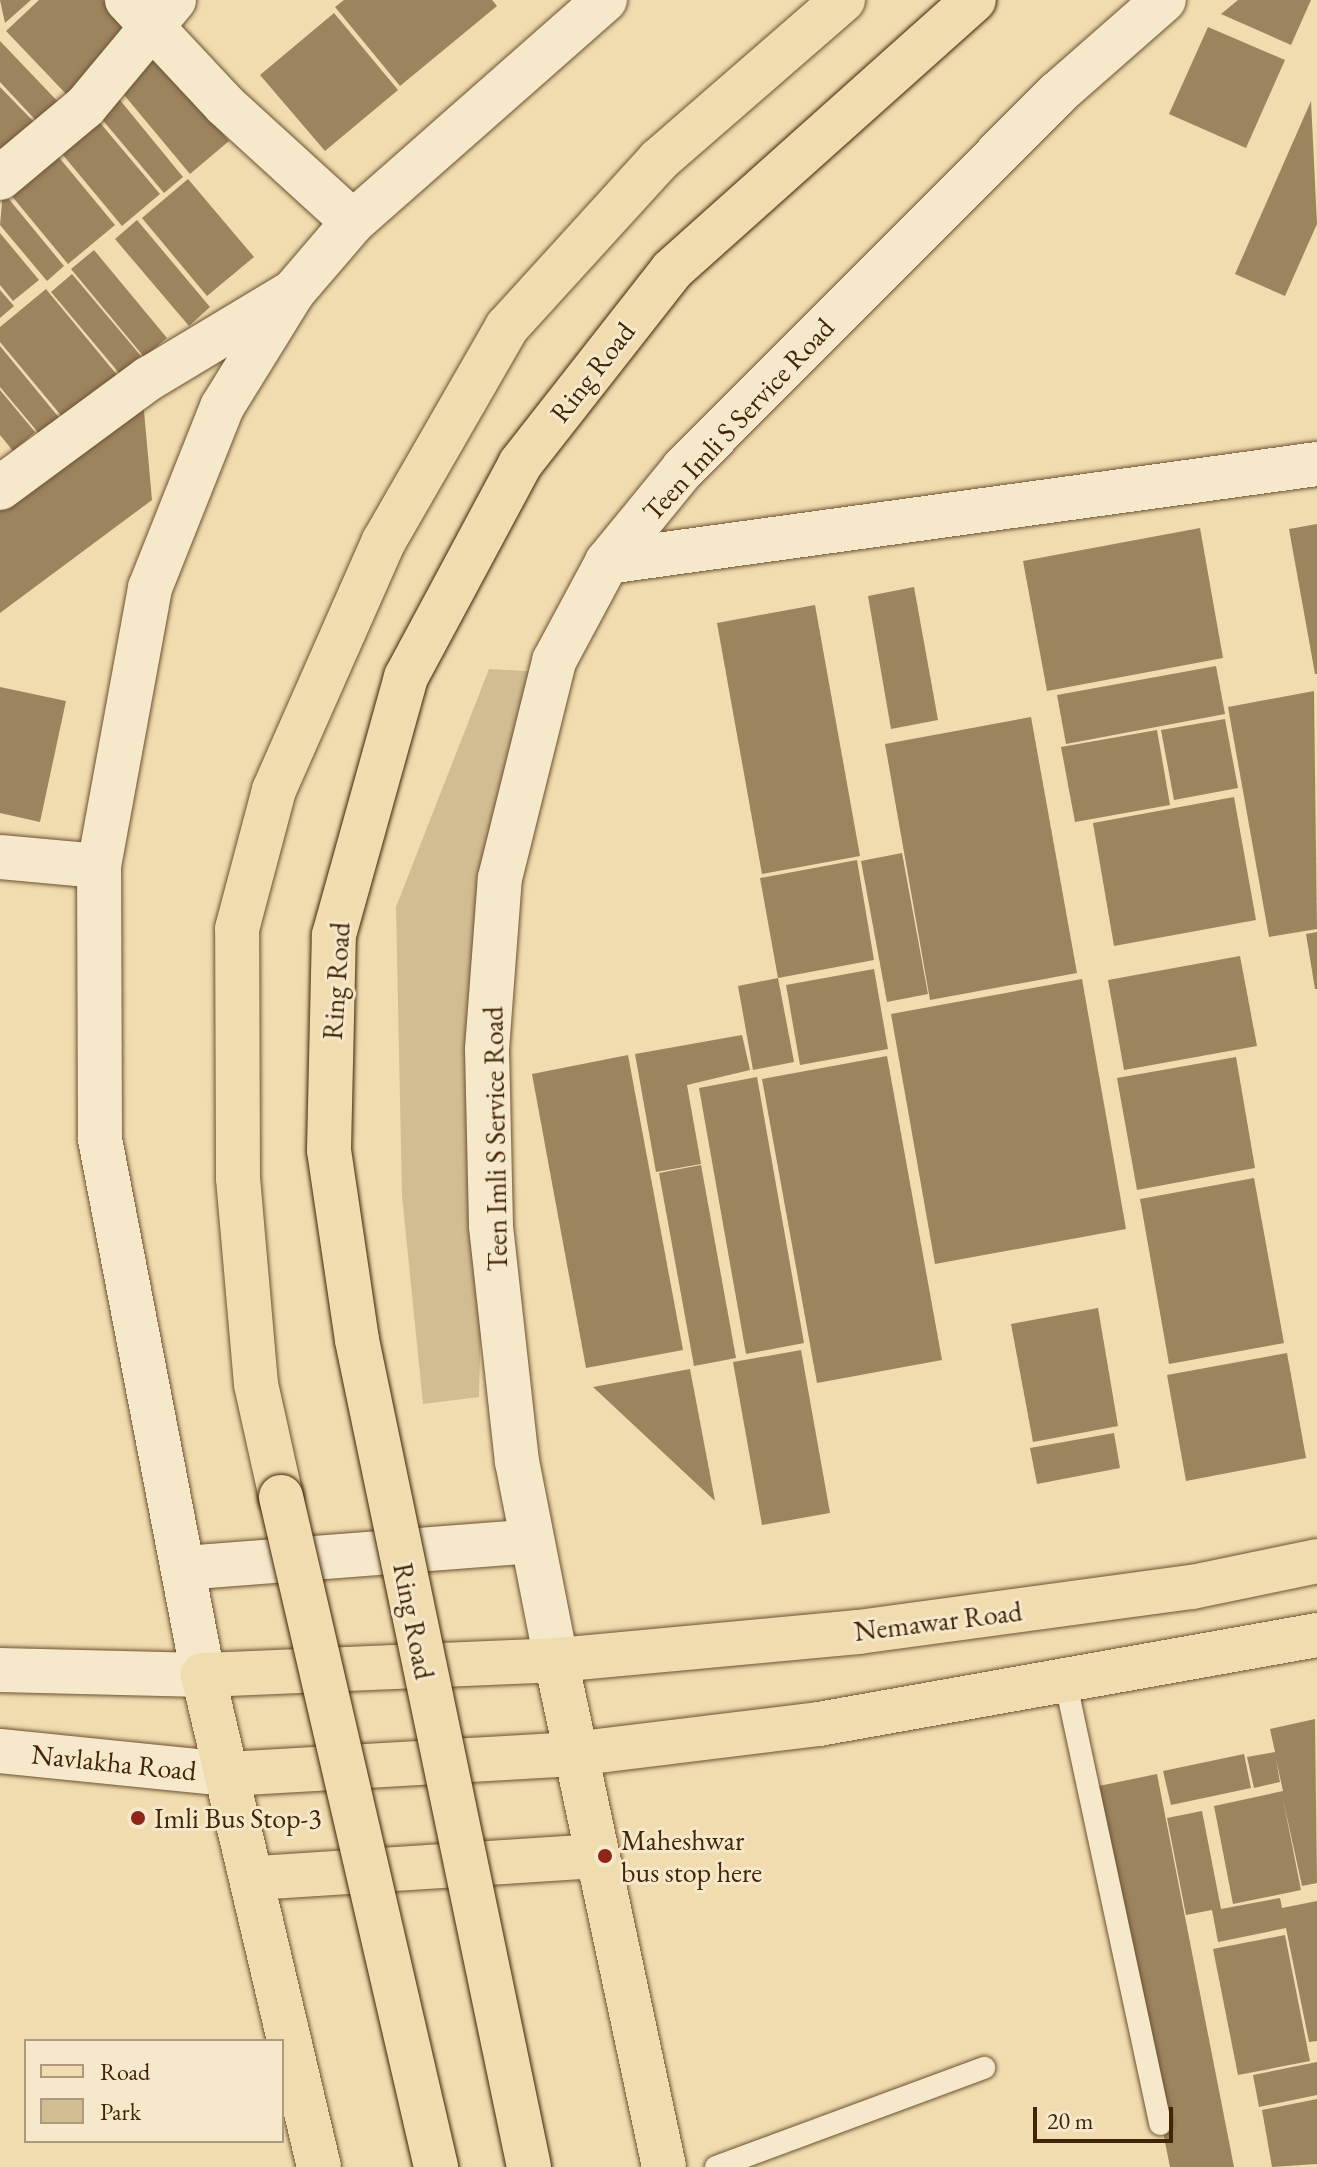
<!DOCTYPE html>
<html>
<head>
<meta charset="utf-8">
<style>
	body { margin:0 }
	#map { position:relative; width:1317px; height:2167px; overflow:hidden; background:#f0dcaf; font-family:"EB Garamond",serif }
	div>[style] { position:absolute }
	.green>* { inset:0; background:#d2bd93 }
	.building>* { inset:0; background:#9c845f }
	.roads { filter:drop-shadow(0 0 2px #6e5232) drop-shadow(0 0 2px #6e5232) }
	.lane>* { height:22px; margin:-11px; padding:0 11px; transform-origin:11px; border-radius:11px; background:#f5e8cb }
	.street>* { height:44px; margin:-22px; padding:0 22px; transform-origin:22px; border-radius:22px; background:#f5e8cb }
	.secondary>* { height:44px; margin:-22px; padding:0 22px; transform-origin:22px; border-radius:22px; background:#f5e8cb }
	.primary>* { height:44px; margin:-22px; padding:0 22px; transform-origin:22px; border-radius:22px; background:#f0dcaf }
	.highway>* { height:44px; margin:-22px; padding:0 22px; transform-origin:22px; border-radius:22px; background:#f0dcaf }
	.bridges { filter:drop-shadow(0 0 2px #422408) drop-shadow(0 0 2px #422408) }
	.primary-bridge>* { height:44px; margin:-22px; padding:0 22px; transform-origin:22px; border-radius:22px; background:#f0dcaf }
	.dots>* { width:22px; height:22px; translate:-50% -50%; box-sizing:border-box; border:4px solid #f5e8cb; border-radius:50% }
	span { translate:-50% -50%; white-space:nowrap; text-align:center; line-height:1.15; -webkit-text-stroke:6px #f5e8cb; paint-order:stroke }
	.street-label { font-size:28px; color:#422408 }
	.poi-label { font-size:28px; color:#422408 }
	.left { translate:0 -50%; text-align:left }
	.legend { position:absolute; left:24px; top:2039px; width:260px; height:104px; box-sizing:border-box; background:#f5e8cb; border:2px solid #ad9a7d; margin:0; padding:10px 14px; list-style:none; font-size:24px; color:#422408 }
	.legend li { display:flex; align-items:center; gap:16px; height:40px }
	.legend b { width:40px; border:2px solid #ad9a7d }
	.scale { position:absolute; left:1033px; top:2107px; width:140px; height:36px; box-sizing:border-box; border:4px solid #422408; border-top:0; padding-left:10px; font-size:24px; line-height:28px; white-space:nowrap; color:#422408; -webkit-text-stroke:6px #f5e8cb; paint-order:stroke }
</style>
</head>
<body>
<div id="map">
	<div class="green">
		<div style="clip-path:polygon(489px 669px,541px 672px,488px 1025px,479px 1397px,423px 1404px,402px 1196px,396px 907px)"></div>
	</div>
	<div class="building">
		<div style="clip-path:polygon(0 0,31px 0,5px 23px)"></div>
		<div style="clip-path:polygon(39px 0,103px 0,134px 33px,68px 96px,6px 31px)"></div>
		<div style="clip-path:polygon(344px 0,492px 0,497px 6px,400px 86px,335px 7px)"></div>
		<div style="clip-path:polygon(1238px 0,1311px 0,1291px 45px,1221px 14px)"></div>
		<div style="clip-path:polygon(334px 13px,398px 90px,325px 151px,260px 75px)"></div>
		<div style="clip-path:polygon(1208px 27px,1285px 60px,1246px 148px,1169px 114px)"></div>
		<div style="clip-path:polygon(0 41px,63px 107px,42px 127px,0 82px)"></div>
		<div style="clip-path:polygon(154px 51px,229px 141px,190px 174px,115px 84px)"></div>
		<div style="clip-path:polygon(0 87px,35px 123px,5px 152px,0 148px)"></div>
		<div style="clip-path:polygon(115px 94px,183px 177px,164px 193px,95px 111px)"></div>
		<div style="clip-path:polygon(1311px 101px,1317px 224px,1285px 296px,1235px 274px)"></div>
		<div style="clip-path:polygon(96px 118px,160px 194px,122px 226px,58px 149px)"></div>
		<div style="clip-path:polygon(52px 149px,115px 225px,68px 264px,6px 189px)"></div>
		<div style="clip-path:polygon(188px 179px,254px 257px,207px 296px,142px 218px)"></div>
		<div style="clip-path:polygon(3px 192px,64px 266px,47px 281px,0 225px)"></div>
		<div style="clip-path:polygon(137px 220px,210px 307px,189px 326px,115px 239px)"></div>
		<div style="clip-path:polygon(0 233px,39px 280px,13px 301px,0 285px)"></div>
		<div style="clip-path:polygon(94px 250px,167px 338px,144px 357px,71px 269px)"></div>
		<div style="clip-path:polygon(72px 274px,141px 356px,119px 373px,51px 292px)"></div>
		<div style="clip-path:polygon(46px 289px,117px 375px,64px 419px,0 342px,0 327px)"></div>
		<div style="clip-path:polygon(0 290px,14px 306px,0 318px)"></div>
		<div style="clip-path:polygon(0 346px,61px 420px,41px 436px,0 387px)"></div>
		<div style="clip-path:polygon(0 390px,35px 432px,13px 451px,0 435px)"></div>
		<div style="clip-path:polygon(143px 400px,152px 500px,0 613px,0 500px)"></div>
		<div style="clip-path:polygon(1317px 524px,1317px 674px,1315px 674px,1289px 529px)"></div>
		<div style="clip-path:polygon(1200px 528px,1223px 658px,1047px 691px,1023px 561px)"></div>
		<div style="clip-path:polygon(914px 587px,938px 720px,891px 729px,868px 596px)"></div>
		<div style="clip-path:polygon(815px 605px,860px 856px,762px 874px,717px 623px)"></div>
		<div style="clip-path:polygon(1216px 666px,1225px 714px,1066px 744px,1057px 695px)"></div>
		<div style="clip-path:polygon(0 687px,66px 701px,40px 822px,0 813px)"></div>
		<div style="clip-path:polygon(1314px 691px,1317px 929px,1269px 937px,1228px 707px)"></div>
		<div style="clip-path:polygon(1031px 717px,1077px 973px,930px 1000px,885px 744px)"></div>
		<div style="clip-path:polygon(1225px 719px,1238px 788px,1174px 800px,1161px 730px)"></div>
		<div style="clip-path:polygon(1157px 730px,1170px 805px,1075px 822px,1061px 747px)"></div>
		<div style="clip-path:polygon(1234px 797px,1256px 920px,1114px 946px,1093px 823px)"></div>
		<div style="clip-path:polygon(902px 853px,928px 994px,887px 1002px,861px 861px)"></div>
		<div style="clip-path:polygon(857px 860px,874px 960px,778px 978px,760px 878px)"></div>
		<div style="clip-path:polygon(1317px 932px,1317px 989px,1315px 989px,1306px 934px)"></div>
		<div style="clip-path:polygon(1240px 956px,1257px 1046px,1124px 1070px,1108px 980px)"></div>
		<div style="clip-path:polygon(874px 969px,888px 1049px,800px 1065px,786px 985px)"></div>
		<div style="clip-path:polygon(778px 978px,794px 1062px,753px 1070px,738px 986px)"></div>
		<div style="clip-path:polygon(1082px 979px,1126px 1229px,935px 1264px,891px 1014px)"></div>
		<div style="clip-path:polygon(742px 1035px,750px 1070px,687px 1085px,701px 1164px,656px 1172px,635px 1054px)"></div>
		<div style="clip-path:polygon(628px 1055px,683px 1350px,586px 1368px,532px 1074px)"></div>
		<div style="clip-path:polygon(887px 1056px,942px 1360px,817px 1383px,762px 1079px)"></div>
		<div style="clip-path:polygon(1236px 1057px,1255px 1168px,1137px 1190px,1117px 1078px)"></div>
		<div style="clip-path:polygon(757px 1077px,804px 1343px,746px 1354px,699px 1088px)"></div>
		<div style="clip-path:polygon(701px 1165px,736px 1358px,694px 1366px,659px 1173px)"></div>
		<div style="clip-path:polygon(1254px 1178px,1284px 1343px,1169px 1364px,1140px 1199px)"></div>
		<div style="clip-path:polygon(1098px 1308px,1118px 1426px,1033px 1442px,1011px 1324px)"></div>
		<div style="clip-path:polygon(801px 1350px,830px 1513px,762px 1525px,733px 1362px)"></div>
		<div style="clip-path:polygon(1287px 1353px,1306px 1458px,1186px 1481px,1167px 1375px)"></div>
		<div style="clip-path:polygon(690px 1369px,715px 1501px,593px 1387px)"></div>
		<div style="clip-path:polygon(1114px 1433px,1120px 1468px,1037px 1484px,1030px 1448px)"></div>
		<div style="clip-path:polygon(1315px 1719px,1317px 1883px,1302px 1886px,1283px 1799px,1301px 1890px,1233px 1904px,1214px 1806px,1283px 1791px,1276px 1759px,1280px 1782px,1254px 1788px,1247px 1757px,1275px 1752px,1270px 1729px)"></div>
		<div style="clip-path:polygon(1244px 1754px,1251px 1788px,1171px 1805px,1163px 1771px)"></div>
		<div style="clip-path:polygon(1157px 1774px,1234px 2167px,1170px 2167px,1094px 1787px)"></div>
		<div style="clip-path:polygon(1202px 1811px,1221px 1909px,1280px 1898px,1282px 1908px,1317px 1901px,1317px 2041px,1309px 2042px,1286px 1928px,1218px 1942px,1212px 1910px,1186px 1915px,1167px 1818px)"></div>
		<div style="clip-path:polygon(1285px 1935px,1310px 2061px,1238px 2075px,1213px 1949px)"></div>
		<div style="clip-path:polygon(1317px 2062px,1317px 2095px,1259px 2107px,1253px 2075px)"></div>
		<div style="clip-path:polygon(1317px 2099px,1317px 2164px,1272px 2167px,1262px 2110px)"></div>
	</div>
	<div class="roads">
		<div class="lane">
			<div style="left:1066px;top:1684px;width:450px;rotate:77.9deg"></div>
			<div style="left:716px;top:2167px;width:286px;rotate:-20.3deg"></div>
		</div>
		<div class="street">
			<div style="left:0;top:178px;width:111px;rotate:-39.9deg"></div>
			<div style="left:85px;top:107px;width:139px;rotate:-50.2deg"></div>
			<div style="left:0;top:488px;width:184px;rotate:-36.4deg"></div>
			<div style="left:148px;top:379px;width:169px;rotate:-31deg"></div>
			<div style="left:607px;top:562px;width:717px;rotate:-7.86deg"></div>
			<div style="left:0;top:857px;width:99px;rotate:5.2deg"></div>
		</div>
		<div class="secondary">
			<div style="left:127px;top:0;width:144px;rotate:47deg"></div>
			<div style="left:225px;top:105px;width:173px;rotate:42.4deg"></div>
			<div style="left:184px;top:1568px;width:348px;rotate:-4.4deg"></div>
			<div style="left:556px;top:1660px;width:202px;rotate:-101.1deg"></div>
			<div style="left:517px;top:1462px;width:238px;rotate:-96.3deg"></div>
			<div style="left:491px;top:1225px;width:176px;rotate:-91.3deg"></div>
			<div style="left:487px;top:1049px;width:171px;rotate:-85.7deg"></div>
			<div style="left:500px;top:878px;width:224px;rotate:-76deg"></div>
			<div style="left:554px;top:661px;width:112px;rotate:-61.8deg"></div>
			<div style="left:607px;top:562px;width:120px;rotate:-50.7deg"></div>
			<div style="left:683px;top:469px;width:531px;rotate:-45.08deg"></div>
			<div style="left:1058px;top:93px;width:141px;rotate:-41.3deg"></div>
			<div style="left:0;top:1670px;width:203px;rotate:1.4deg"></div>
			<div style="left:203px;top:1675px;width:546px;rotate:-100.88deg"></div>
			<div style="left:100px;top:1139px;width:273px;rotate:-90.2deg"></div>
			<div style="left:99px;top:866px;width:283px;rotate:-79.6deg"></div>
			<div style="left:150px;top:588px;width:195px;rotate:-68.3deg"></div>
			<div style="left:222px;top:407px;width:135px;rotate:-58.3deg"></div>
			<div style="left:293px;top:292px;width:92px;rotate:-49.4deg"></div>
			<div style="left:353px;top:222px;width:336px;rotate:-41.4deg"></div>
			<div style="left:0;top:1751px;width:229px;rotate:5.8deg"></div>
		</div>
		<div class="primary">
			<div style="left:281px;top:1497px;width:116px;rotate:-102.5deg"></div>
			<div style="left:256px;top:1384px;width:207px;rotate:-95deg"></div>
			<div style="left:238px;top:1178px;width:249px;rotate:-90.2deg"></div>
			<div style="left:237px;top:929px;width:144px;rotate:-75.1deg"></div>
			<div style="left:274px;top:790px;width:272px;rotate:-66.2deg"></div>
			<div style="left:384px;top:541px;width:247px;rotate:-60.1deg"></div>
			<div style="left:507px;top:327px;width:226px;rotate:-47.7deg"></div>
			<div style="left:659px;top:160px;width:244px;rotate:-41deg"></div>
		</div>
		<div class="highway">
			<div style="left:556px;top:1660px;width:518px;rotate:77.97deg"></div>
			<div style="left:228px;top:1774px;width:347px;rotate:-3.3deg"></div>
			<div style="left:574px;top:1754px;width:247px;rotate:-7deg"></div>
			<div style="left:819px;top:1724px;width:506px;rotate:-10.13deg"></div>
			<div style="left:257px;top:1878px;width:338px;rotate:-3.7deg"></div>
			<div style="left:319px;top:2167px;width:505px;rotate:-103.27deg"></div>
			<div style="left:203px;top:1675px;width:353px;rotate:-2.4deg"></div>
			<div style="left:556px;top:1660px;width:303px;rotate:-5.3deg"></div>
			<div style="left:858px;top:1632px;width:337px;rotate:-7.7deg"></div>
			<div style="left:1192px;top:1587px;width:128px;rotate:-11.7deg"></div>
		</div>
	</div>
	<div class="bridges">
		<div class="primary-bridge">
			<div style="left:281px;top:1497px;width:688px;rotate:76.97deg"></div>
			<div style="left:529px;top:2167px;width:845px;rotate:-101.75deg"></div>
			<div style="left:357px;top:1340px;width:192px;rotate:-98.4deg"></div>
			<div style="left:329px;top:1150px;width:215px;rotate:-88.7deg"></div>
			<div style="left:334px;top:935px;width:268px;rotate:-74.4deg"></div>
			<div style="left:406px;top:677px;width:242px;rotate:-61.8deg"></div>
			<div style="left:520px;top:464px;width:246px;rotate:-51.9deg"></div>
			<div style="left:672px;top:270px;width:405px;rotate:-41.8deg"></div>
		</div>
	</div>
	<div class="dots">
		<div style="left:138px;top:1818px;background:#8f2418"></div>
		<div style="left:605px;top:1856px;background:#8f2418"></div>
	</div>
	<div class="street-label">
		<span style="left:592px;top:372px;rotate:-52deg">Ring Road</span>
		<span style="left:738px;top:419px;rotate:-47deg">Teen Imli S Service Road</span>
		<span style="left:336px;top:981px;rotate:-86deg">Ring Road</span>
		<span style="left:495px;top:1139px;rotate:-91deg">Teen Imli S Service Road</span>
		<span style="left:414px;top:1621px;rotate:79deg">Ring Road</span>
		<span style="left:938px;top:1621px;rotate:-7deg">Nemawar Road</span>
		<span style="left:114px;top:1762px;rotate:6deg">Navlakha Road</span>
	</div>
	<div class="poi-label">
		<span class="left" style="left:154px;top:1818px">Imli Bus Stop-3</span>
		<span class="left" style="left:621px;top:1856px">Maheshwar<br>bus stop here</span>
	</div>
	<ul class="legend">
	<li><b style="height:10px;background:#f0dcaf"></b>Road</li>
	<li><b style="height:22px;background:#d2bd93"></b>Park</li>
	</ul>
	<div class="scale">20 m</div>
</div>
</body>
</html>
